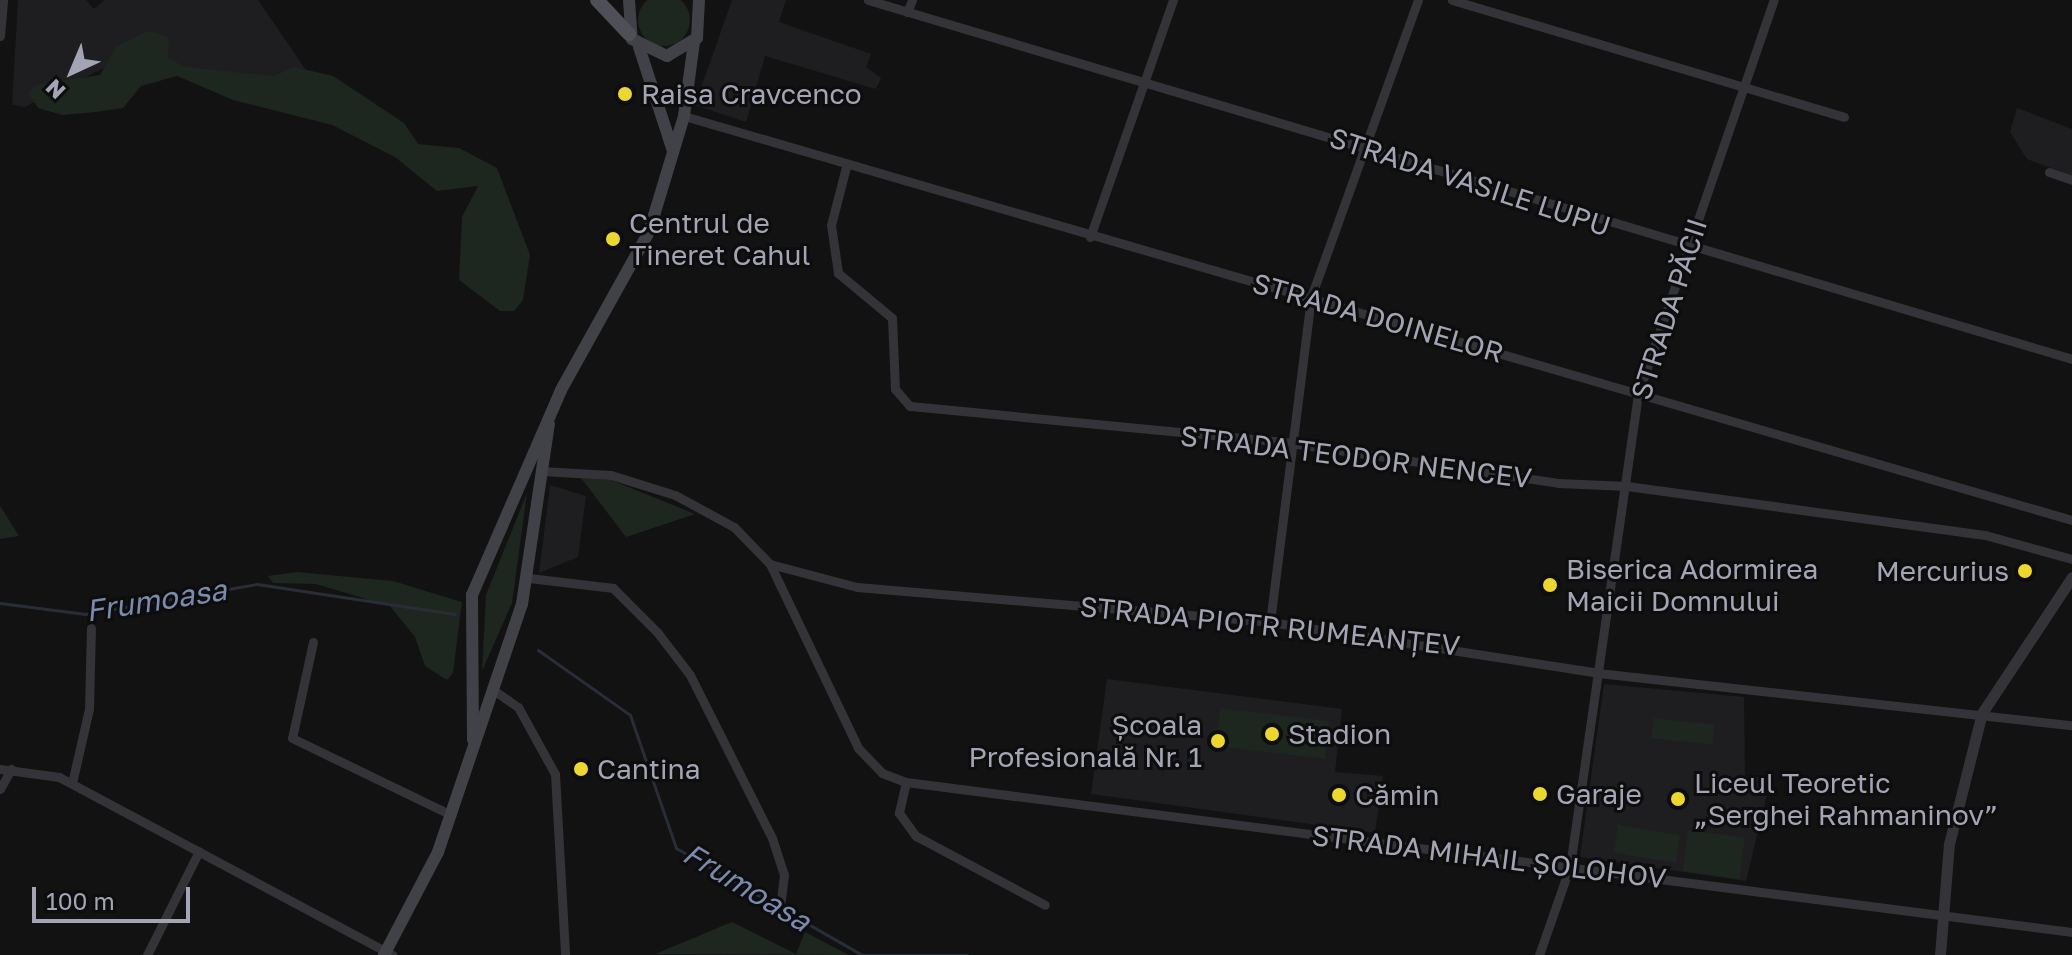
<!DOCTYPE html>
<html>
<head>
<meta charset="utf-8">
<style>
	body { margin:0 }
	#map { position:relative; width:2072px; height:955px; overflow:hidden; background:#121213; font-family:"Golos Text",sans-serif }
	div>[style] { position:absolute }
	.built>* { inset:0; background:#1e1e20 }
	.green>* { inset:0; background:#1e2620 }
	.round { border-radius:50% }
	.stream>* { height:3px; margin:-1.5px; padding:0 1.5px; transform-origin:1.5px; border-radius:1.5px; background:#292d37 }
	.minor>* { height:9px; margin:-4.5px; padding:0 4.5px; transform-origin:4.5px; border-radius:4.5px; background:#333338 }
	.tertiary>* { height:11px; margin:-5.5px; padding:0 5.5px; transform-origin:5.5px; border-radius:5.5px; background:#333338 }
	.secondary>* { height:12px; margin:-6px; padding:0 6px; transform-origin:6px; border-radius:6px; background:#414148 }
	.primary>* { height:14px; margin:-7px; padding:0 7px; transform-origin:7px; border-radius:7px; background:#4f4f57 }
	.dots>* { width:22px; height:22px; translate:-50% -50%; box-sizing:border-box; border:4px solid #0d0d0e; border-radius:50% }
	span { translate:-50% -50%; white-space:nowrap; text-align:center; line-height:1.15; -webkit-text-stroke:6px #0d0d0e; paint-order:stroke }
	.poi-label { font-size:28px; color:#a4a5b4 }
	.left { translate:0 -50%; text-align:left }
	.right { translate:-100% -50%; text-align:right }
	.street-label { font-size:28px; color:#a4a5b4 }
	.water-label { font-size:30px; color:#7b8bae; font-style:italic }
	.north { position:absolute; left:32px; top:32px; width:80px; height:80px; -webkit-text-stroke:6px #0d0d0e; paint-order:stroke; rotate:224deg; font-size:22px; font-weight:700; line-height:32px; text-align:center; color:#a4a5b4 }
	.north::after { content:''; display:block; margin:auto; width:28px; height:36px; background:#a4a5b4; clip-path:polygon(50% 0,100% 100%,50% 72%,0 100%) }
	.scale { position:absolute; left:32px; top:887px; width:158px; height:36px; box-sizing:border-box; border:4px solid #a4a5b4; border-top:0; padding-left:10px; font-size:24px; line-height:28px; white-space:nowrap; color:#a4a5b4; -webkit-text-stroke:6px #0d0d0e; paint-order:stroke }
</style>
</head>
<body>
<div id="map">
	<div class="built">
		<div style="clip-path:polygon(18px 0,86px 0,94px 9px,105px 0,258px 0,308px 73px,249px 84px,118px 61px,25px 107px,12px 105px)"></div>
		<div style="clip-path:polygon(732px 0,786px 0,779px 22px,871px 54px,866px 67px,881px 78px,876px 89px,765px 56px,746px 122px,695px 105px)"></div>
		<div style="clip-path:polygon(2017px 108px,2072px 129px,2072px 176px,2027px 159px,2010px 132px)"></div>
		<div style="clip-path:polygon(550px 485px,586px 496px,578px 557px,539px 573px)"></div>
		<div style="clip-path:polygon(1107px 679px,1342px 709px,1335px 772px,1383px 776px,1375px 833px,1091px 794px)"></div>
		<div style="clip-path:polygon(1604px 684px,1744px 697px,1745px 776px,1771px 778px,1746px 881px,1580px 857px)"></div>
	</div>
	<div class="green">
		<div class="round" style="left:638px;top:-6px;width:52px;height:52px"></div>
		<div style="clip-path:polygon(148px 31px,169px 38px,168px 58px,185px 67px,274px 76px,294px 67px,333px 76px,404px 123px,418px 144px,459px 148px,497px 168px,530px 255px,523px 300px,514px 311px,500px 311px,459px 280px,462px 217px,478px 186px,437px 191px,395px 157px,332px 125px,233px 100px,177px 76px,141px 86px,123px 108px,96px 112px,62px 115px,38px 108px,28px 93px,39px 84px,100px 75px,116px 47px)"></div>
		<div style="clip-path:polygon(581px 478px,611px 480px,695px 514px,626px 537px)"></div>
		<div style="clip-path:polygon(527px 493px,512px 603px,482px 671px,486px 595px)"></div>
		<div style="clip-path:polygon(0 506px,4px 512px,19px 536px,0 539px)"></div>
		<div style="clip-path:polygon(297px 572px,393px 581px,462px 602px,453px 673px,447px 680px,425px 666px,415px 637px,390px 606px,316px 584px,273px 583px,268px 576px)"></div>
		<div style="clip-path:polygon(1220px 708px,1329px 721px,1325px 759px,1216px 746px)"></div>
		<div style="clip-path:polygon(1654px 718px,1715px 725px,1712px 745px,1651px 738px)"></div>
		<div style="clip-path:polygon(1618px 825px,1680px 835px,1676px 863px,1614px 853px)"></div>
		<div style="clip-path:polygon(1688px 830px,1745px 838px,1739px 879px,1683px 871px)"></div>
		<div style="clip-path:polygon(732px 922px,796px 954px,805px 932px,849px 955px,655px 954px)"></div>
	</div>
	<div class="stream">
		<div style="left:0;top:603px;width:86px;rotate:7.4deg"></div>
		<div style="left:85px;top:614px;width:175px;rotate:-9.9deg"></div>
		<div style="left:257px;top:584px;width:200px;rotate:8.6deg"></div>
		<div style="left:538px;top:650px;width:113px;rotate:35.2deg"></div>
		<div style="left:630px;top:715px;width:141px;rotate:70.9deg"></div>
		<div style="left:676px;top:848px;width:215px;rotate:29.9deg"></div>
		<div style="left:862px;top:955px;width:105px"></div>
	</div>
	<div class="minor">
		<div style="left:868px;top:0;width:1256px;rotate:16.6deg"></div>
		<div style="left:1452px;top:0;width:409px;rotate:16.6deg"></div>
		<div style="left:907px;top:12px;width:13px;rotate:-67deg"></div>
		<div style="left:0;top:36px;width:36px;rotate:-85deg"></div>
		<div style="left:684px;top:116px;width:1446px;rotate:16.23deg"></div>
		<div style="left:846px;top:167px;width:60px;rotate:104.5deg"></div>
		<div style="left:831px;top:225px;width:49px;rotate:81.7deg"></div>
		<div style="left:838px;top:273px;width:70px;rotate:39.8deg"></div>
		<div style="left:892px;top:318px;width:71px;rotate:87.6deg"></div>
		<div style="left:895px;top:389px;width:23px;rotate:49deg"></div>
		<div style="left:910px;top:406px;width:383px;rotate:5.5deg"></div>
		<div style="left:1291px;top:443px;width:270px;rotate:8.5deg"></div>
		<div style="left:1558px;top:483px;width:69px;rotate:2.5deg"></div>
		<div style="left:1627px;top:486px;width:361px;rotate:7.8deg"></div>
		<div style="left:1985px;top:535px;width:90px;rotate:15.4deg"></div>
		<div style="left:2049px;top:172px;width:24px;rotate:19deg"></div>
		<div style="left:1090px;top:237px;width:251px;rotate:-70.7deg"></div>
		<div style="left:541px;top:471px;width:70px;rotate:3.3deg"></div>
		<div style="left:611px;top:475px;width:67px;rotate:17.4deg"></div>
		<div style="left:675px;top:495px;width:67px;rotate:28.5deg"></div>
		<div style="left:734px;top:527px;width:52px;rotate:45.8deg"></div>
		<div style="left:770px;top:564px;width:90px;rotate:14.8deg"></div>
		<div style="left:857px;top:587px;width:414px;rotate:4.8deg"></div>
		<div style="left:1270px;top:622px;width:332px;rotate:8.8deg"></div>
		<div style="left:1598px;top:673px;width:477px;rotate:6.3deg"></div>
		<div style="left:770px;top:564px;width:204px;rotate:64.4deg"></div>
		<div style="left:858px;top:748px;width:35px;rotate:46deg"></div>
		<div style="left:882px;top:773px;width:26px;rotate:21deg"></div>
		<div style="left:906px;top:782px;width:1176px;rotate:7.33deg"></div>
		<div style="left:529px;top:578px;width:85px;rotate:6.8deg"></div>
		<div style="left:613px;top:588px;width:62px;rotate:45deg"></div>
		<div style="left:657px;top:632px;width:54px;rotate:52.5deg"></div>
		<div style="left:690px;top:675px;width:182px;rotate:63.3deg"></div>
		<div style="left:772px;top:838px;width:39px;rotate:72deg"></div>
		<div style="left:784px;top:875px;width:26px;rotate:97deg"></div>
		<div style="left:1270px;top:622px;width:328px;rotate:-82.8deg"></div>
		<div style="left:1311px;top:297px;width:316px;rotate:-70.2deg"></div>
		<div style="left:313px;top:642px;width:98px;rotate:102.3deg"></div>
		<div style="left:292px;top:738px;width:177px;rotate:25.8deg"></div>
		<div style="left:492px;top:689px;width:32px;rotate:35deg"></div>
		<div style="left:518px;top:707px;width:77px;rotate:61.1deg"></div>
		<div style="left:555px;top:774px;width:181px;rotate:86.8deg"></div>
		<div style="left:0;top:769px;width:60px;rotate:7.7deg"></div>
		<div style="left:59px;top:777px;width:378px;rotate:28.1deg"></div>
		<div style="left:906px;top:782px;width:32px;rotate:103deg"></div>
		<div style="left:899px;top:813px;width:29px;rotate:54deg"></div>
		<div style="left:916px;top:836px;width:146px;rotate:28.1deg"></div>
		<div style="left:72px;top:783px;width:76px;rotate:-77.1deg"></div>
		<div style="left:89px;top:709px;width:81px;rotate:-88.6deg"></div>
		<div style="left:0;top:789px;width:23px;rotate:-61deg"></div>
		<div style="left:147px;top:955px;width:116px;rotate:-63.4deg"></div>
		<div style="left:1539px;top:955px;width:94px;rotate:-70.8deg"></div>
		<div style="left:1570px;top:866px;width:477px;rotate:-81.8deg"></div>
		<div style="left:1638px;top:394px;width:417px;rotate:-71deg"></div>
	</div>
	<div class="tertiary">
		<div style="left:1940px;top:955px;width:111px;rotate:-85.4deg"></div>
		<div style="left:1949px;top:844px;width:135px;rotate:-75.9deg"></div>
		<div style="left:1982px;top:713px;width:163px;rotate:-56.5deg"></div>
	</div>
	<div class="secondary">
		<div style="left:629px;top:0;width:39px;rotate:86deg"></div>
		<div style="left:632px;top:39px;width:39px;rotate:26deg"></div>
		<div style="left:667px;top:56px;width:35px;rotate:-31deg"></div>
		<div style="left:697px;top:38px;width:38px;rotate:-87deg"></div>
		<div style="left:639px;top:47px;width:109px;rotate:71.9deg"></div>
		<div style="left:473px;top:740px;width:145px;rotate:-90.4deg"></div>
		<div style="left:472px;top:595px;width:223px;rotate:-66.5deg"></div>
		<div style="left:561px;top:390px;width:181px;rotate:-60.9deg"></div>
		<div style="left:649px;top:232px;width:121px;rotate:-73.2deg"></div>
		<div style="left:684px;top:116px;width:75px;rotate:-82.3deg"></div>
		<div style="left:384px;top:955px;width:116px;rotate:-62.3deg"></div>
		<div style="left:438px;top:852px;width:262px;rotate:-71.3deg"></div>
		<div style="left:522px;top:604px;width:182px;rotate:-81.5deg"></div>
	</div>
	<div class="primary">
		<div style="left:597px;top:0;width:47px;rotate:46.7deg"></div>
	</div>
	<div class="dots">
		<div style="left:625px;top:94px;background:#ecd731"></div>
		<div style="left:613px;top:239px;background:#ecd731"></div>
		<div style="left:2025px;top:571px;background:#ecd731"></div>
		<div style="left:1550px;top:585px;background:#ecd731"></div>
		<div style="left:1272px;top:734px;background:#ecd731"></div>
		<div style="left:1218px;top:741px;background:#ecd731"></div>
		<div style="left:581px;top:769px;background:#ecd731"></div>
		<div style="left:1540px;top:794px;background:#ecd731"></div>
		<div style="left:1339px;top:795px;background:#ecd731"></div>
		<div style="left:1678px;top:799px;background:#ecd731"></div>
	</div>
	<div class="poi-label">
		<span class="left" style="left:641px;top:94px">Raisa Cravcenco</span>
		<span class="left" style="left:629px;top:239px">Centrul de<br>Tineret Cahul</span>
		<span class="left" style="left:1566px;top:585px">Biserica Adormirea<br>Maicii Domnului</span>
		<span class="right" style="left:2009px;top:571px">Mercurius</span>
		<span class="right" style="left:1202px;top:741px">Școala<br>Profesională Nr. 1</span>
		<span class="left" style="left:1288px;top:734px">Stadion</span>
		<span class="left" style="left:597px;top:769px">Cantina</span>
		<span class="left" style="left:1694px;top:799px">Liceul Teoretic<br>„Serghei Rahmaninov”</span>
		<span class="left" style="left:1556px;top:794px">Garaje</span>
		<span class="left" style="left:1355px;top:795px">Cămin</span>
	</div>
	<div class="street-label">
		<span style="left:1470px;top:182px;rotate:18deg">STRADA VASILE LUPU</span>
		<span style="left:1669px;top:309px;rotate:-72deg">STRADA PĂCII</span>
		<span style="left:1378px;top:318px;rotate:16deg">STRADA DOINELOR</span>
		<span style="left:1356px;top:457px;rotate:7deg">STRADA TEODOR NENCEV</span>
		<span style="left:1270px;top:626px;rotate:6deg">STRADA PIOTR RUMEANȚEV</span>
		<span style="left:1489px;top:857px;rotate:7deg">STRADA MIHAIL ȘOLOHOV</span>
	</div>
	<div class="water-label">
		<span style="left:156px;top:600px;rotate:-9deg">Frumoasa</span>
		<span style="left:747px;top:887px;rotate:31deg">Frumoasa</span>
	</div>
	<div class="north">N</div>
	<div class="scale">100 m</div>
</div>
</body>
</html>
